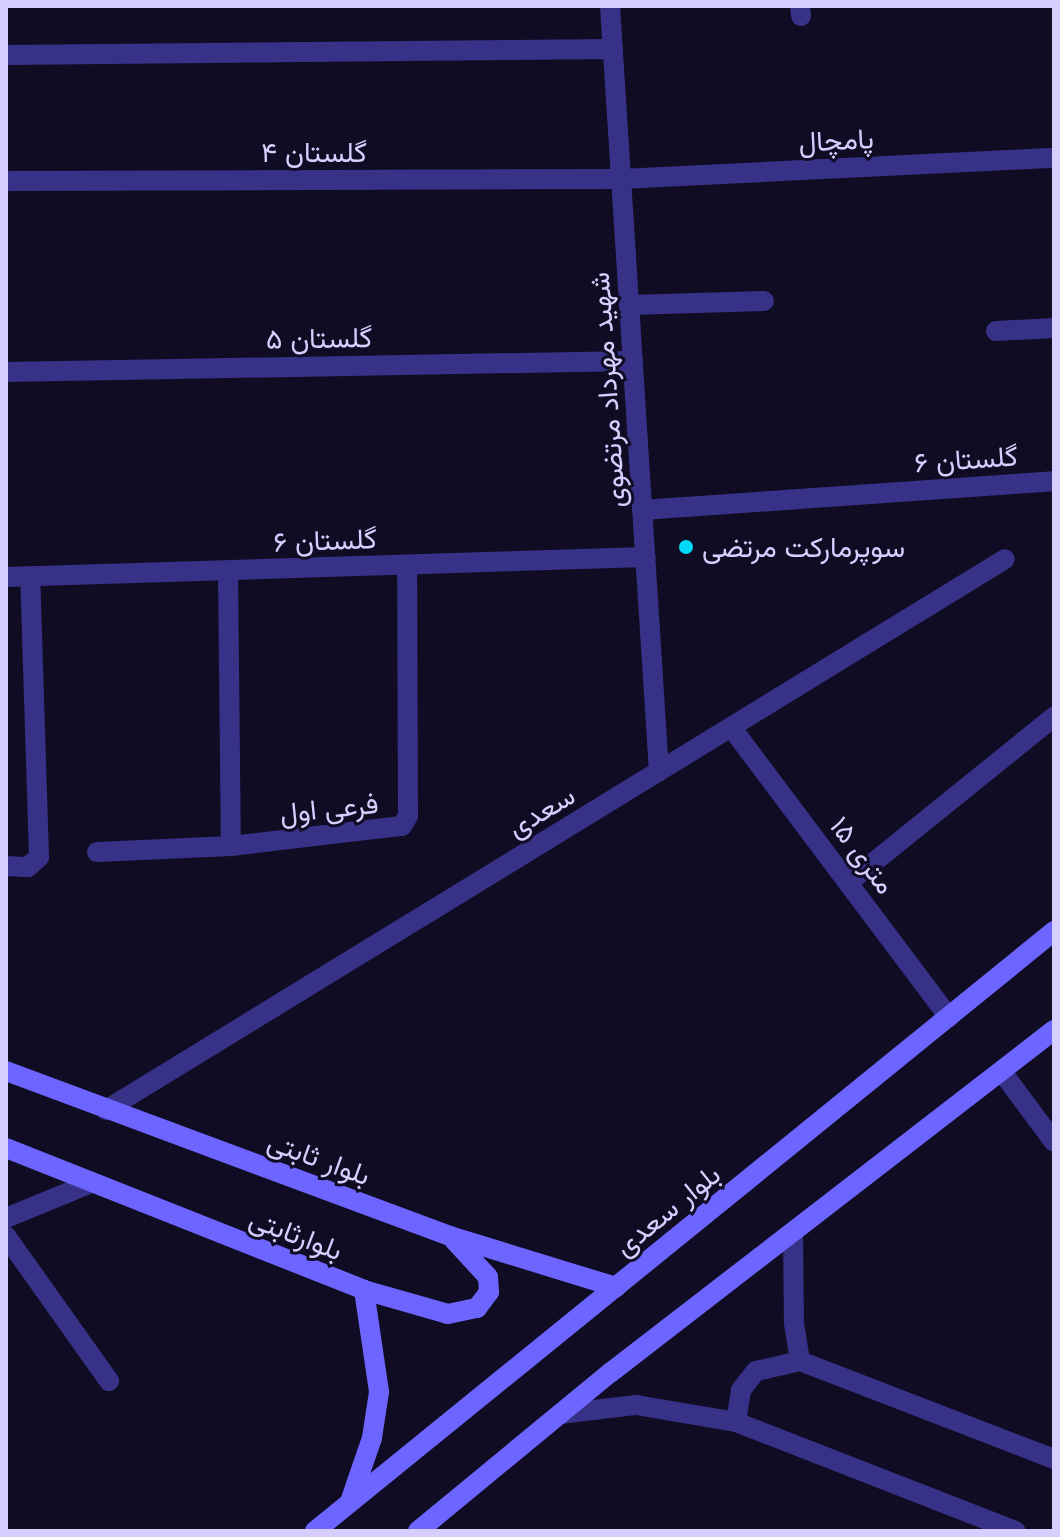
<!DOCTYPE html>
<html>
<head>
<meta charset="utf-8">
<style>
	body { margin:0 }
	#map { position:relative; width:1060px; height:1537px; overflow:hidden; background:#100c24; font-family:Inter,Vazirmatn,sans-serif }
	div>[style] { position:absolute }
	.minor>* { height:20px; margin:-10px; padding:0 10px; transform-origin:10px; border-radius:10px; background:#373287 }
	.tertiary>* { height:20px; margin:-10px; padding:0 10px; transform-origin:10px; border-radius:10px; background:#373287 }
	.secondary>* { height:20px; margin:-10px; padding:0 10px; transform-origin:10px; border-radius:10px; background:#6d65ff }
	.dots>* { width:22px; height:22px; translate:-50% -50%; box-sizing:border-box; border:4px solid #100c24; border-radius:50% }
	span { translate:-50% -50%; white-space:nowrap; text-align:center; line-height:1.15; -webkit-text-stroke:6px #100c24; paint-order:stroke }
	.street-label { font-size:28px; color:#d5ceff }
	.poi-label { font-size:28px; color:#d5ceff }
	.left { translate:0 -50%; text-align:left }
	.frame { position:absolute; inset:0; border:8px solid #d5ceff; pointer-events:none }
</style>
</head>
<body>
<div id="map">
	<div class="minor">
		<div style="left:610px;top:6px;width:767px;rotate:86.34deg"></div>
		<div style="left:800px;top:6px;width:10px;rotate:84deg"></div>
		<div style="left:6px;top:55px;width:607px;rotate:-0.57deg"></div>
		<div style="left:6px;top:181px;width:615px;rotate:-0.19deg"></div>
		<div style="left:621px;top:179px;width:434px;rotate:-2.8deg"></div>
		<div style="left:629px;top:305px;width:135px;rotate:-1.7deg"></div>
		<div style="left:996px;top:331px;width:58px;rotate:-3deg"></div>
		<div style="left:6px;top:372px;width:627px;rotate:-1.01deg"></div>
		<div style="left:642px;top:510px;width:413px;rotate:-4deg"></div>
		<div style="left:228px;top:571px;width:275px;rotate:89.4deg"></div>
		<div style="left:6px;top:577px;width:640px;rotate:-1.79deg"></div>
		<div style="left:731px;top:727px;width:363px;rotate:53.1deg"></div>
		<div style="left:97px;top:852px;width:134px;rotate:-2.6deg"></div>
		<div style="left:231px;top:846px;width:172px;rotate:-6.7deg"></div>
		<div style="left:402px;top:826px;width:12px;rotate:-59deg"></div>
		<div style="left:408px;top:816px;width:250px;rotate:-90.2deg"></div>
		<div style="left:6px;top:866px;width:22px;rotate:3deg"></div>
		<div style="left:28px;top:867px;width:15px;rotate:-42deg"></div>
		<div style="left:39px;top:857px;width:281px;rotate:-91.8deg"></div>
		<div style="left:848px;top:883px;width:265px;rotate:-38.9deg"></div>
		<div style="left:1002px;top:1072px;width:87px;rotate:53.4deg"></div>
		<div style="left:106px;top:1110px;width:1054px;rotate:-31.5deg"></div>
		<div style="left:6px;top:1236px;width:178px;rotate:54.6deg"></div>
	</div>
	<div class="tertiary">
		<div style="left:6px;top:1218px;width:90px;rotate:-22.3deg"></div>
		<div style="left:793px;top:1232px;width:91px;rotate:89.4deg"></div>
		<div style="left:794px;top:1323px;width:38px;rotate:81deg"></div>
		<div style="left:800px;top:1361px;width:272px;rotate:21.1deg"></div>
		<div style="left:560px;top:1414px;width:77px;rotate:-6.8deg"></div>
		<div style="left:636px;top:1405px;width:101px;rotate:9.6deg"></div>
		<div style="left:736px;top:1422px;width:300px;rotate:21.3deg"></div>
		<div style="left:736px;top:1422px;width:32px;rotate:-81deg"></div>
		<div style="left:741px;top:1390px;width:24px;rotate:-52deg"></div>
		<div style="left:756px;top:1371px;width:45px;rotate:-12.8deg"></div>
	</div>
	<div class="secondary">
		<div style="left:6px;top:1071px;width:474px;rotate:20.4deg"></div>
		<div style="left:450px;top:1236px;width:174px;rotate:17.1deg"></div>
		<div style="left:6px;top:1148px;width:385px;rotate:21.6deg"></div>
		<div style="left:364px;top:1290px;width:103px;rotate:81.6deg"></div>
		<div style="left:379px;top:1392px;width:47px;rotate:98.7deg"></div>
		<div style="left:372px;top:1438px;width:68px;rotate:109deg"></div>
		<div style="left:364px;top:1290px;width:87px;rotate:15.9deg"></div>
		<div style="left:448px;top:1314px;width:30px;rotate:-12deg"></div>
		<div style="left:477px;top:1308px;width:20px;rotate:-53deg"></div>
		<div style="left:489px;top:1292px;width:15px;rotate:-94deg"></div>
		<div style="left:488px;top:1277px;width:50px;rotate:-132.6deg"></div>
		<div style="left:315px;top:1531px;width:952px;rotate:-39.07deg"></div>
		<div style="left:418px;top:1531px;width:249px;rotate:-39.5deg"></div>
		<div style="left:610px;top:1373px;width:561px;rotate:-37.69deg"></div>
	</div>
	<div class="dots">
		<div style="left:686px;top:547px;background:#00daf9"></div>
	</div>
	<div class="street-label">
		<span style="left:836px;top:140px;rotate:-3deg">پامچال</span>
		<span style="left:314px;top:152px">گلستان ۴</span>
		<span style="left:319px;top:338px;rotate:-1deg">گلستان ۵</span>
		<span style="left:607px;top:390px;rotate:-94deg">شهید مهرداد مرتضوی</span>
		<span style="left:966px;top:459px;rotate:-4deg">گلستان ۶</span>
		<span style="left:325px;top:540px;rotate:-2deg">گلستان ۶</span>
		<span style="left:329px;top:808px;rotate:-6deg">فرعی اول</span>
		<span style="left:541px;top:811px;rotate:-31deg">سعدی</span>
		<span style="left:863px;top:855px;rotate:53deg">۱۵ متری</span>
		<span style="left:319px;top:1158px;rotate:20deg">بلوار ثابتی</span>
		<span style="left:667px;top:1210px;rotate:-39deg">بلوار سعدی</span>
		<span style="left:296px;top:1234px;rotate:21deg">بلوارثابتی</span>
	</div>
	<div class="poi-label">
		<span class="left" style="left:702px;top:547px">سوپرمارکت مرتضی</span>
	</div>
	<div class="frame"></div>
</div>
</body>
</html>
